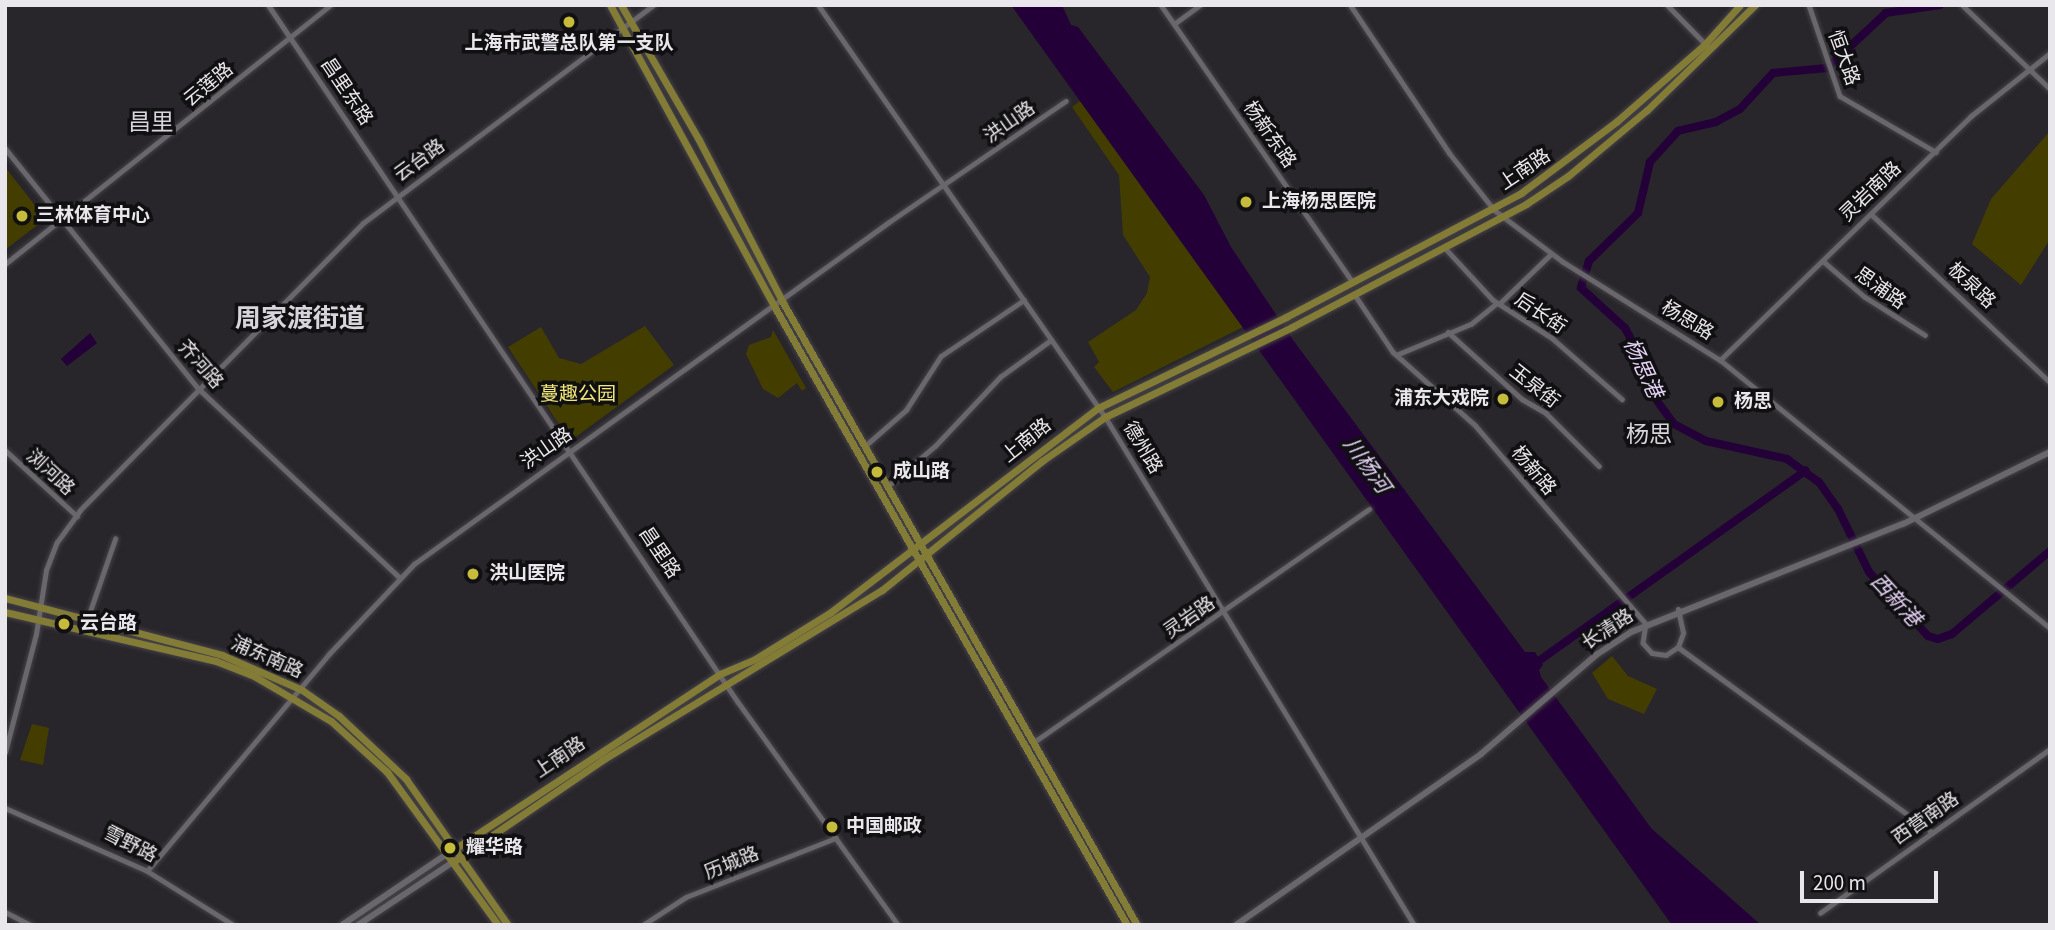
<!DOCTYPE html>
<html>
<head>
<meta charset="utf-8">
<style>
	body { margin:0 }
	#map { position:relative; width:2055px; height:930px; overflow:hidden; background:#28252b; font-family:"Source Sans 3","Noto Sans SC",sans-serif }
	div>[style] { position:absolute }
	.green>* { inset:0; background:#433e00 }
	.water>* { inset:0; background:#240038 }
	.river>* { height:8px; margin:-4px; padding:0 4px; transform-origin:4px; border-radius:4px; background:#240038 }
	.roads { filter:drop-shadow(0 0 2px #454247) drop-shadow(0 0 2px #454247) }
	.minor>* { height:4.5px; margin:-2.25px; padding:0 2.25px; transform-origin:2.25px; border-radius:2.25px; background:#69666c }
	.tertiary>* { height:5px; margin:-2.5px; padding:0 2.5px; transform-origin:2.5px; border-radius:2.5px; background:#69666c }
	.secondary>* { height:6px; margin:-3px; padding:0 3px; transform-origin:3px; border-radius:3px; background:#69666c }
	.primary>* { height:7px; margin:-3.5px; padding:0 3.5px; transform-origin:3.5px; border-radius:3.5px; background:#837c37 }
	.dots>* { width:19px; height:19px; translate:-50% -50%; box-sizing:border-box; border:4px solid #100f11; border-radius:50% }
	span { translate:-50% -50%; white-space:nowrap; text-align:center; line-height:1.15; -webkit-text-stroke:7px #100f11; paint-order:stroke }
	.poi-label { font-size:19px; color:#e9e7eb; font-weight:700 }
	.left { translate:0 -50%; text-align:left }
	.right { translate:-100% -50%; text-align:right }
	.street-label { font-size:19px; color:#e9e7eb }
	.park-label { font-size:19px; color:#f1e779 }
	.water-label { font-size:21px; color:#e5d2f6; font-style:italic }
	.quarter-label { font-size:23px; color:#d8d4db }
	.district-label { font-size:26px; color:#d8d4db; font-weight:700 }
	.frame { position:absolute; inset:0; border:7px solid #e9e7eb; pointer-events:none }
	.scale { position:absolute; left:1800px; top:871px; width:138px; height:32px; box-sizing:border-box; border:4px solid #e9e7eb; border-top:0; padding-left:9px; font-size:21px; line-height:24px; white-space:nowrap; color:#e9e7eb; -webkit-text-stroke:5px #100f11; paint-order:stroke }
</style>
</head>
<body>
<div id="map">
	<div class="green">
		<div style="clip-path:polygon(1080px 101px,1243px 327px,1113px 392px,1094px 367px,1099px 362px,1088px 342px,1136px 310px,1147px 293px,1150px 277px,1123px 235px,1119px 175px,1072px 107px)"></div>
		<div style="clip-path:polygon(2050px 131px,2050px 239px,2021px 285px,1972px 244px,1991px 199px)"></div>
		<div style="clip-path:polygon(5px 167px,37px 208px,40px 223px,5px 250px)"></div>
		<div style="clip-path:polygon(645px 326px,674px 365px,577px 436px,568px 438px,508px 347px,541px 327px,559px 358px,581px 364px)"></div>
		<div style="clip-path:polygon(773px 330px,806px 388px,802px 391px,797px 383px,778px 398px,763px 389px,746px 354px,749px 345px,771px 337px)"></div>
		<div style="clip-path:polygon(1612px 656px,1628px 676px,1657px 689px,1644px 714px,1608px 699px,1592px 673px)"></div>
		<div style="clip-path:polygon(32px 724px,49px 728px,43px 765px,20px 760px)"></div>
	</div>
	<div class="water">
		<div style="clip-path:polygon(1011px 5px,1062px 5px,1071px 25px,1078px 27px,1204px 195px,1231px 247px,1293px 340px,1525px 652px,1535px 652px,1543px 665px,1539px 670px,1541px 677px,1651px 828px,1761px 925px,1672px 925px)"></div>
		<div style="clip-path:polygon(90px 333px,97px 343px,67px 366px,61px 359px)"></div>
	</div>
	<div class="river">
		<div style="left:1940px;top:5px;width:55px;rotate:171.6deg"></div>
		<div style="left:1886px;top:13px;width:81px;rotate:137deg"></div>
		<div style="left:1827px;top:68px;width:54px;rotate:174.7deg"></div>
		<div style="left:1773px;top:73px;width:49px;rotate:132.5deg"></div>
		<div style="left:1740px;top:109px;width:27px;rotate:152deg"></div>
		<div style="left:1716px;top:122px;width:39px;rotate:167deg"></div>
		<div style="left:1678px;top:131px;width:42px;rotate:132.1deg"></div>
		<div style="left:1650px;top:162px;width:52px;rotate:103.2deg"></div>
		<div style="left:1638px;top:213px;width:69px;rotate:135.6deg"></div>
		<div style="left:1589px;top:261px;width:28px;rotate:107deg"></div>
		<div style="left:1581px;top:288px;width:59px;rotate:42.3deg"></div>
		<div style="left:1625px;top:328px;width:44px;rotate:61.7deg"></div>
		<div style="left:1646px;top:367px;width:32px;rotate:74deg"></div>
		<div style="left:1655px;top:398px;width:32px;rotate:54deg"></div>
		<div style="left:1674px;top:424px;width:36px;rotate:28deg"></div>
		<div style="left:1706px;top:441px;width:83px;rotate:12.5deg"></div>
		<div style="left:1787px;top:459px;width:39px;rotate:36deg"></div>
		<div style="left:1819px;top:482px;width:33px;rotate:55deg"></div>
		<div style="left:1838px;top:509px;width:70px;rotate:63.8deg"></div>
		<div style="left:1869px;top:572px;width:87px;rotate:47.3deg"></div>
		<div style="left:1928px;top:636px;width:10px;rotate:17deg"></div>
		<div style="left:1938px;top:639px;width:15px;rotate:-20deg"></div>
		<div style="left:1952px;top:634px;width:128px;rotate:-40.3deg"></div>
		<div style="left:1533px;top:665px;width:335px;rotate:-35.5deg"></div>
	</div>
	<div class="roads">
		<div class="minor">
			<div style="left:1161px;top:5px;width:337px;rotate:55.3deg"></div>
			<div style="left:1809px;top:5px;width:96px;rotate:71.2deg"></div>
			<div style="left:1840px;top:96px;width:111px;rotate:30.3deg"></div>
			<div style="left:1174px;top:24px;width:32px;rotate:-36deg"></div>
			<div style="left:5px;top:148px;width:309px;rotate:51.2deg"></div>
			<div style="left:199px;top:389px;width:274px;rotate:43.2deg"></div>
			<div style="left:1871px;top:214px;width:245px;rotate:43.2deg"></div>
			<div style="left:1446px;top:249px;width:69px;rotate:47.3deg"></div>
			<div style="left:1493px;top:300px;width:70px;rotate:32.8deg"></div>
			<div style="left:1552px;top:338px;width:93px;rotate:41.1deg"></div>
			<div style="left:1823px;top:261px;width:55px;rotate:40.6deg"></div>
			<div style="left:1865px;top:297px;width:71px;rotate:32.3deg"></div>
			<div style="left:5px;top:264px;width:416px;rotate:-38.5deg"></div>
			<div style="left:1355px;top:295px;width:69px;rotate:56.3deg"></div>
			<div style="left:1393px;top:352px;width:110px;rotate:41.7deg"></div>
			<div style="left:1475px;top:425px;width:262px;rotate:49.3deg"></div>
			<div style="left:1646px;top:624px;width:19px;rotate:99deg"></div>
			<div style="left:1643px;top:643px;width:13px;rotate:48deg"></div>
			<div style="left:1652px;top:653px;width:14px;rotate:8deg"></div>
			<div style="left:1666px;top:655px;width:14px;rotate:-34deg"></div>
			<div style="left:1678px;top:647px;width:15px;rotate:-70deg"></div>
			<div style="left:1683px;top:633px;width:24px;rotate:-102deg"></div>
			<div style="left:1499px;top:304px;width:72px;rotate:-43.9deg"></div>
			<div style="left:1448px;top:332px;width:100px;rotate:42.2deg"></div>
			<div style="left:1522px;top:399px;width:28px;rotate:30deg"></div>
			<div style="left:1546px;top:413px;width:75px;rotate:45deg"></div>
			<div style="left:1396px;top:355px;width:81px;rotate:-22.5deg"></div>
			<div style="left:1471px;top:324px;width:33px;rotate:-39deg"></div>
			<div style="left:865px;top:446px;width:55px;rotate:-41.3deg"></div>
			<div style="left:906px;top:410px;width:64px;rotate:-57.1deg"></div>
			<div style="left:941px;top:356px;width:100px;rotate:-34deg"></div>
			<div style="left:5px;top:450px;width:98px;rotate:42.5deg"></div>
			<div style="left:888px;top:486px;width:62px;rotate:-40.4deg"></div>
			<div style="left:935px;top:446px;width:95px;rotate:-46.7deg"></div>
			<div style="left:1000px;top:377px;width:63px;rotate:-36deg"></div>
			<div style="left:87px;top:620px;width:86px;rotate:-70.9deg"></div>
			<div style="left:1678px;top:647px;width:314px;rotate:36.1deg"></div>
			<div style="left:1034px;top:742px;width:408px;rotate:-34.8deg"></div>
			<div style="left:147px;top:871px;width:283px;rotate:-50deg"></div>
			<div style="left:329px;top:654px;width:124px;rotate:-46.6deg"></div>
			<div style="left:414px;top:564px;width:585px;rotate:-35.75deg"></div>
			<div style="left:889px;top:222px;width:214px;rotate:-34.4deg"></div>
			<div style="left:1820px;top:913px;width:282px;rotate:-35.5deg"></div>
			<div style="left:643px;top:925px;width:51px;rotate:-33.1deg"></div>
			<div style="left:686px;top:897px;width:161px;rotate:-21.5deg"></div>
		</div>
		<div class="tertiary">
			<div style="left:268px;top:5px;width:839px;rotate:56.03deg"></div>
			<div style="left:737px;top:701px;width:276px;rotate:54.3deg"></div>
			<div style="left:818px;top:5px;width:502px;rotate:55.14deg"></div>
			<div style="left:1105px;top:417px;width:595px;rotate:58.69deg"></div>
			<div style="left:1350px;top:5px;width:178px;rotate:56.2deg"></div>
			<div style="left:1449px;top:153px;width:73px;rotate:51.7deg"></div>
			<div style="left:1494px;top:210px;width:86px;rotate:37deg"></div>
			<div style="left:1563px;top:262px;width:185px;rotate:32deg"></div>
			<div style="left:1720px;top:360px;width:425px;rotate:39.1deg"></div>
			<div style="left:1667px;top:5px;width:57px;rotate:45.7deg"></div>
			<div style="left:1962px;top:5px;width:122px;rotate:43.7deg"></div>
			<div style="left:1720px;top:360px;width:350px;rotate:-44.2deg"></div>
			<div style="left:1971px;top:116px;width:101px;rotate:-38.6deg"></div>
			<div style="left:5px;top:752px;width:122px;rotate:-75.3deg"></div>
			<div style="left:36px;top:634px;width:65px;rotate:-81.1deg"></div>
			<div style="left:46px;top:570px;width:30px;rotate:-69deg"></div>
			<div style="left:57px;top:542px;width:39px;rotate:-54deg"></div>
			<div style="left:80px;top:510px;width:403px;rotate:-45.4deg"></div>
			<div style="left:363px;top:223px;width:363px;rotate:-36.9deg"></div>
			<div style="left:5px;top:808px;width:155px;rotate:23.9deg"></div>
			<div style="left:147px;top:871px;width:102px;rotate:32.1deg"></div>
			<div style="left:5px;top:912px;width:29px;rotate:27deg"></div>
		</div>
		<div class="secondary">
			<div style="left:342px;top:925px;width:127px;rotate:-34.1deg"></div>
			<div style="left:358px;top:925px;width:114px;rotate:-33.6deg"></div>
			<div style="left:1236px;top:925px;width:299px;rotate:-34.9deg"></div>
			<div style="left:1481px;top:754px;width:152px;rotate:-40.7deg"></div>
			<div style="left:1596px;top:655px;width:42px;rotate:-33.3deg"></div>
			<div style="left:1631px;top:632px;width:293px;rotate:-21.7deg"></div>
			<div style="left:1903px;top:524px;width:164px;rotate:-26.1deg"></div>
		</div>
		<div class="primary">
			<div style="left:610px;top:5px;width:343px;rotate:61.4deg"></div>
			<div style="left:774px;top:306px;width:713px;rotate:60.3deg"></div>
			<div style="left:621px;top:5px;width:156px;rotate:60deg"></div>
			<div style="left:699px;top:140px;width:181px;rotate:62.7deg"></div>
			<div style="left:782px;top:301px;width:718px;rotate:60.36deg"></div>
			<div style="left:5px;top:598px;width:224px;rotate:14.7deg"></div>
			<div style="left:222px;top:655px;width:87px;rotate:23.6deg"></div>
			<div style="left:302px;top:690px;width:45px;rotate:35.1deg"></div>
			<div style="left:339px;top:716px;width:92px;rotate:43.2deg"></div>
			<div style="left:406px;top:779px;width:178px;rotate:55.1deg"></div>
			<div style="left:5px;top:612px;width:217px;rotate:13.1deg"></div>
			<div style="left:216px;top:661px;width:41px;rotate:21.5deg"></div>
			<div style="left:254px;top:676px;width:89px;rotate:30.3deg"></div>
			<div style="left:331px;top:721px;width:76px;rotate:42.3deg"></div>
			<div style="left:387px;top:772px;width:189px;rotate:54deg"></div>
			<div style="left:447px;top:854px;width:327px;rotate:-33.4deg"></div>
			<div style="left:720px;top:674px;width:38px;rotate:-23deg"></div>
			<div style="left:755px;top:659px;width:89px;rotate:-31.7deg"></div>
			<div style="left:831px;top:612px;width:336px;rotate:-37.4deg"></div>
			<div style="left:1098px;top:408px;width:209px;rotate:-25.8deg"></div>
			<div style="left:1286px;top:317px;width:266px;rotate:-27.8deg"></div>
			<div style="left:1521px;top:193px;width:119px;rotate:-36.8deg"></div>
			<div style="left:1616px;top:122px;width:118px;rotate:-41.2deg"></div>
			<div style="left:1705px;top:44px;width:52px;rotate:-48.1deg"></div>
			<div style="left:453px;top:862px;width:183px;rotate:-34.3deg"></div>
			<div style="left:604px;top:759px;width:325px;rotate:-31.3deg"></div>
			<div style="left:882px;top:590px;width:206px;rotate:-38.9deg"></div>
			<div style="left:1042px;top:461px;width:77px;rotate:-34.9deg"></div>
			<div style="left:1105px;top:417px;width:208px;rotate:-25.7deg"></div>
			<div style="left:1292px;top:327px;width:264px;rotate:-27.7deg"></div>
			<div style="left:1526px;top:204px;width:50px;rotate:-33.7deg"></div>
			<div style="left:1568px;top:176px;width:103px;rotate:-39.9deg"></div>
			<div style="left:1647px;top:110px;width:151px;rotate:-44.2deg"></div>
		</div>
	</div>
	<div class="dots">
		<div style="left:569px;top:22px;background:#c7bb3c"></div>
		<div style="left:1246px;top:202px;background:#c7bb3c"></div>
		<div style="left:22px;top:216px;background:#c7bb3c"></div>
		<div style="left:1503px;top:399px;background:#c7bb3c"></div>
		<div style="left:1718px;top:402px;background:#c7bb3c"></div>
		<div style="left:877px;top:472px;background:#c7bb3c"></div>
		<div style="left:473px;top:574px;background:#c7bb3c"></div>
		<div style="left:64px;top:624px;background:#c7bb3c"></div>
		<div style="left:832px;top:827px;background:#c7bb3c"></div>
		<div style="left:450px;top:848px;background:#c7bb3c"></div>
	</div>
	<div class="poi-label">
		<span style="left:569px;top:44px">上海市武警总队第一支队</span>
		<span class="left" style="left:1262px;top:202px">上海杨思医院</span>
		<span class="left" style="left:36px;top:216px">三林体育中心</span>
		<span class="right" style="left:1489px;top:399px">浦东大戏院</span>
		<span class="left" style="left:1734px;top:402px">杨思</span>
		<span class="left" style="left:893px;top:472px">成山路</span>
		<span class="left" style="left:489px;top:574px">洪山医院</span>
		<span class="left" style="left:80px;top:624px">云台路</span>
		<span class="left" style="left:846px;top:827px">中国邮政</span>
		<span class="left" style="left:466px;top:848px">耀华路</span>
	</div>
	<div class="street-label">
		<span style="left:1843px;top:58px;rotate:70deg">恒大路</span>
		<span style="left:209px;top:85px;rotate:-39deg">云莲路</span>
		<span style="left:346px;top:92px;rotate:56deg">昌里东路</span>
		<span style="left:1010px;top:123px;rotate:-35deg">洪山路</span>
		<span style="left:1269px;top:135px;rotate:55deg">杨新东路</span>
		<span style="left:420px;top:161px;rotate:-36deg">云台路</span>
		<span style="left:1525px;top:170px;rotate:-34deg">上南路</span>
		<span style="left:1871px;top:192px;rotate:-44deg">灵岩南路</span>
		<span style="left:1971px;top:286px;rotate:43deg">板泉路</span>
		<span style="left:1880px;top:289px;rotate:35deg">思浦路</span>
		<span style="left:1540px;top:314px;rotate:34deg">后长街</span>
		<span style="left:1687px;top:321px;rotate:31deg">杨思路</span>
		<span style="left:200px;top:365px;rotate:49deg">齐河路</span>
		<span style="left:1534px;top:387px;rotate:38deg">玉泉街</span>
		<span style="left:1027px;top:441px;rotate:-39deg">上南路</span>
		<span style="left:1142px;top:448px;rotate:59deg">德州路</span>
		<span style="left:547px;top:449px;rotate:-35deg">洪山路</span>
		<span style="left:1533px;top:471px;rotate:50deg">杨新路</span>
		<span style="left:50px;top:473px;rotate:43deg">浏河路</span>
		<span style="left:659px;top:553px;rotate:56deg">昌里路</span>
		<span style="left:1190px;top:618px;rotate:-35deg">灵岩路</span>
		<span style="left:1608px;top:630px;rotate:-33deg">长清路</span>
		<span style="left:267px;top:658px;rotate:24deg">浦东南路</span>
		<span style="left:560px;top:758px;rotate:-34deg">上南路</span>
		<span style="left:1926px;top:819px;rotate:-35deg">西营南路</span>
		<span style="left:130px;top:845px;rotate:27deg">雪野路</span>
		<span style="left:732px;top:864px;rotate:-22deg">历城路</span>
	</div>
	<div class="park-label">
		<span style="left:578px;top:395px">蔓趣公园</span>
	</div>
	<div class="water-label">
		<span style="left:1643px;top:368px;rotate:65deg">杨思港</span>
		<span style="left:1367px;top:465px;rotate:54deg">川杨河</span>
		<span style="left:1896px;top:600px;rotate:47deg">西新港</span>
	</div>
	<div class="quarter-label">
		<span style="left:151px;top:123px">昌里</span>
		<span style="left:1649px;top:435px">杨思</span>
	</div>
	<div class="district-label">
		<span style="left:300px;top:319px">周家渡街道</span>
	</div>
	<div class="frame"></div>
	<div class="scale">200 m</div>
</div>
</body>
</html>
